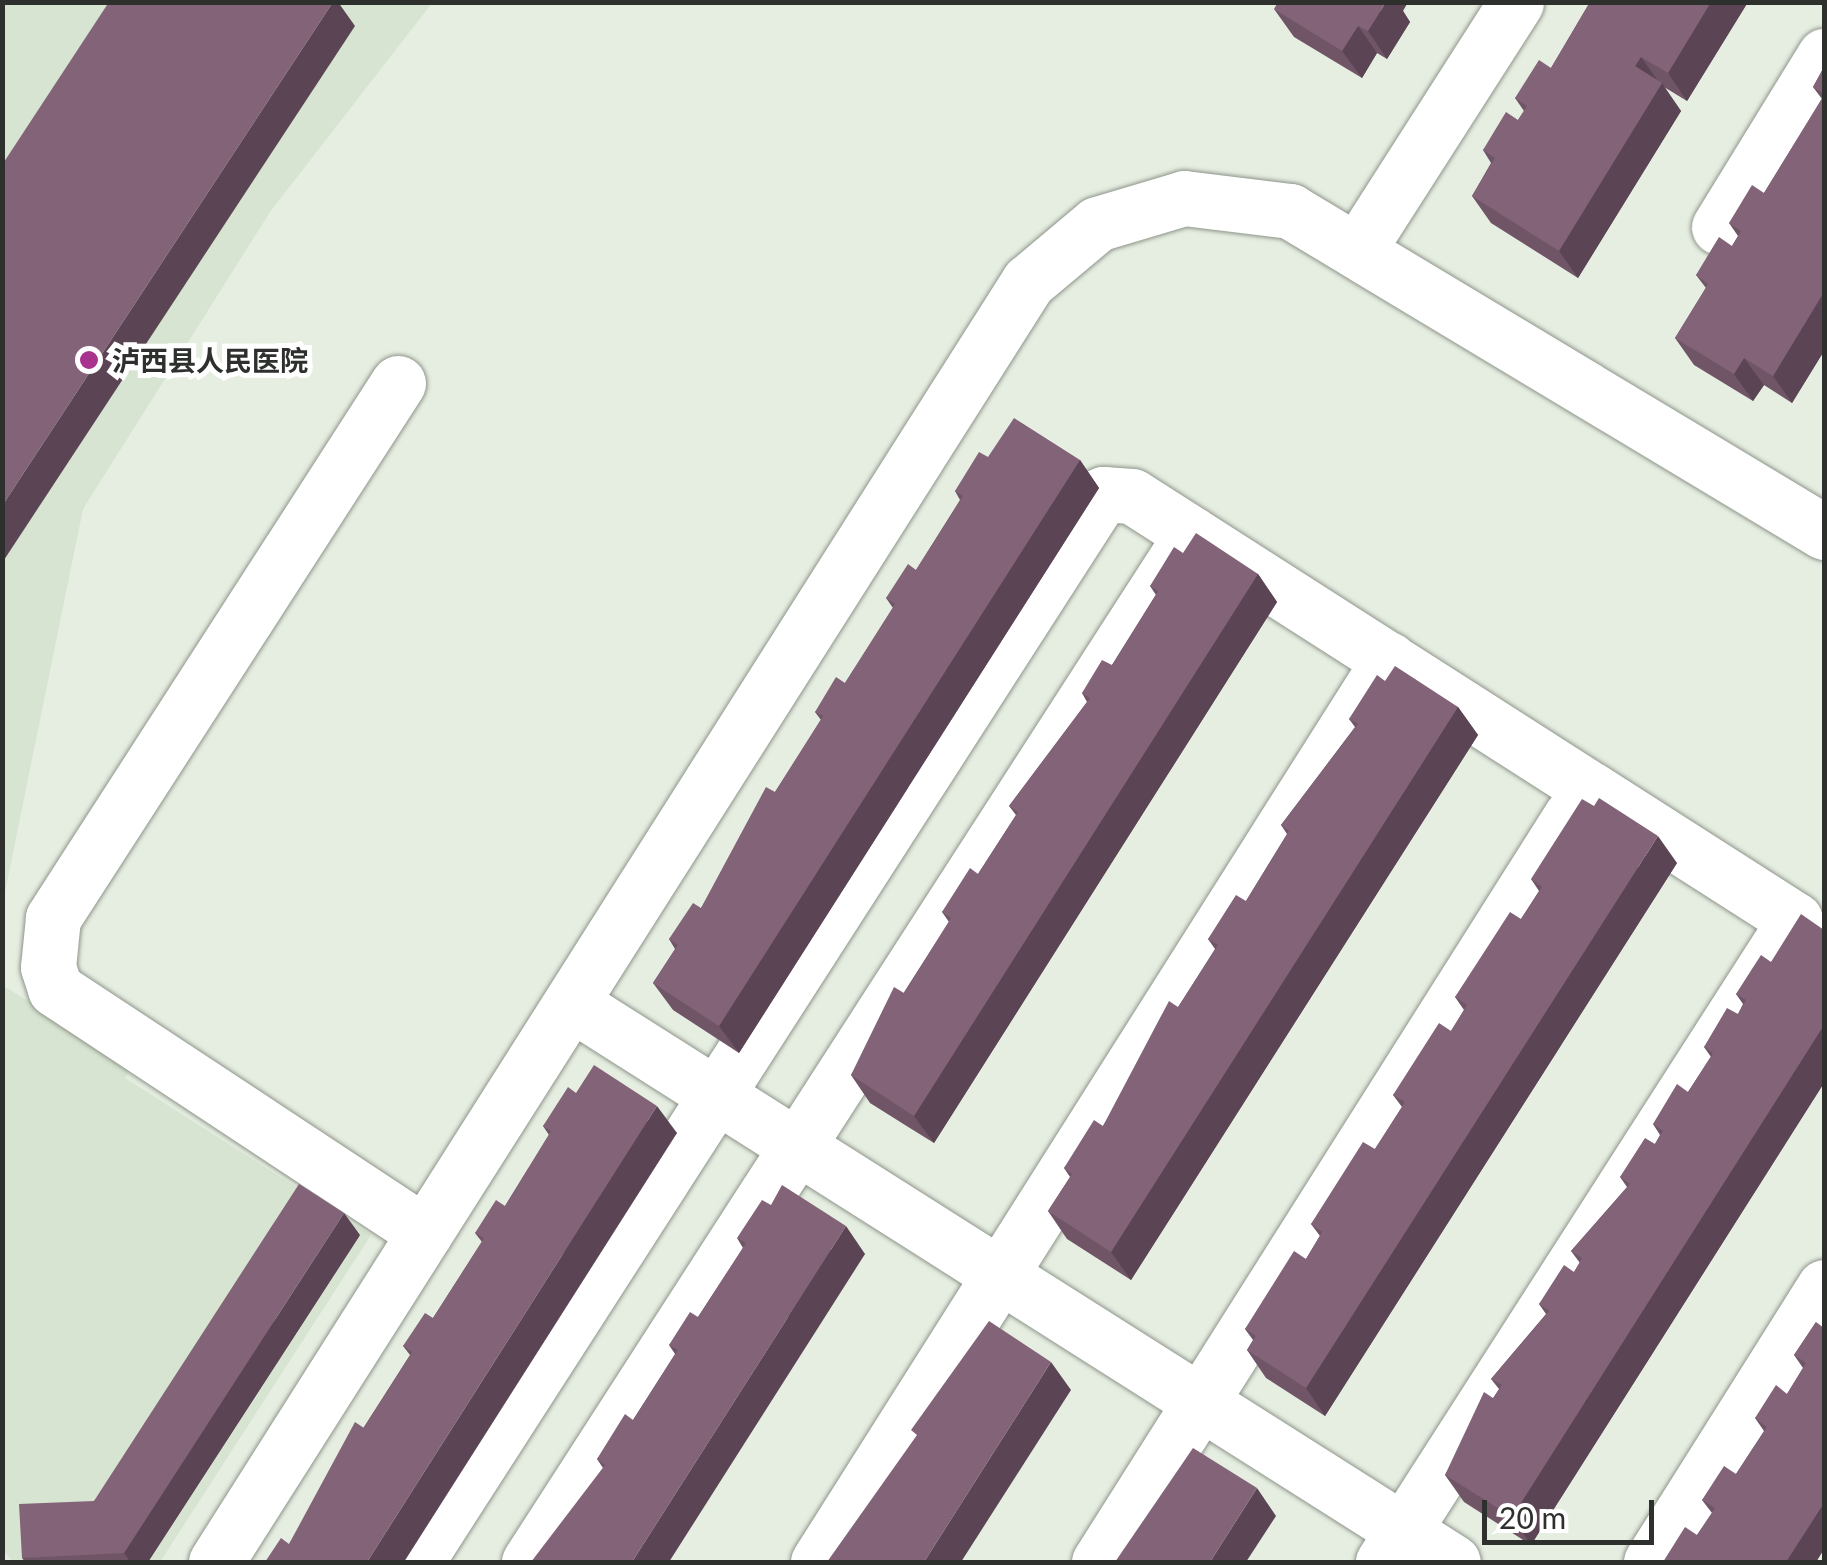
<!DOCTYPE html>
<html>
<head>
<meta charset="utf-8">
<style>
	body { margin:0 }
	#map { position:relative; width:1827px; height:1565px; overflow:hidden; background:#e6eee2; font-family:Lato,"Noto Sans SC",sans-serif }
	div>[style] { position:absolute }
	.built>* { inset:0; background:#d7e4d1 }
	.roads { filter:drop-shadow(0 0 2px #8e958a) drop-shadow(0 0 2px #8e958a) }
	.minor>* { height:55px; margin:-27.5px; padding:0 27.5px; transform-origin:27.5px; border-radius:27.5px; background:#fff }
	.wall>* { inset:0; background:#705567 }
	.shaded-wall>* { inset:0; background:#5b4554 }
	.building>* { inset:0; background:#826378 }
	.dots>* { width:28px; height:28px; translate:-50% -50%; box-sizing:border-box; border:5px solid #fff; border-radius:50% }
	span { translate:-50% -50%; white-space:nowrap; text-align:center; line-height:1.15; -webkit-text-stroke:10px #fff; paint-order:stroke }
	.poi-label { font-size:28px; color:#2d302c; font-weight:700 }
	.left { translate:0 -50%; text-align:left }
	.frame { position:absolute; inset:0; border:5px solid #2d302c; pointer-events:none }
	.scale { position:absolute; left:1482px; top:1500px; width:172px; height:45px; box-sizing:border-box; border:5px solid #2d302c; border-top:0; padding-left:12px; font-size:30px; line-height:35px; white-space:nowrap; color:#2d302c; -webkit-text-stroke:8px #fff; paint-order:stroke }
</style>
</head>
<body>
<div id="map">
	<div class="built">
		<div style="clip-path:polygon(3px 3px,432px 3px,270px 212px,83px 509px,3px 902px)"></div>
		<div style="clip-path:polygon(2px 985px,133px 1066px,125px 1078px,371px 1235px,160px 1562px,13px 1562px,3px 1550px)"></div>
	</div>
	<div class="roads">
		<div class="minor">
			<div style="left:1719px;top:227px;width:201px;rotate:-58.4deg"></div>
			<div style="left:1357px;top:251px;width:295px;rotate:-57.4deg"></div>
			<div style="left:398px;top:383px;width:637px;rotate:122.82deg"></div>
			<div style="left:53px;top:918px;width:49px;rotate:95.8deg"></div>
			<div style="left:48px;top:967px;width:23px;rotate:72deg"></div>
			<div style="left:55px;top:989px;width:443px;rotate:33.4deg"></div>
			<div style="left:571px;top:1003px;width:1044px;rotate:32.37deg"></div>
			<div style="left:216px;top:1562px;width:1516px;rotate:-57.61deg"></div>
			<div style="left:1028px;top:282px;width:90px;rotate:-40deg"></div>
			<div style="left:1097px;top:224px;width:91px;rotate:-16.6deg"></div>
			<div style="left:1184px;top:198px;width:107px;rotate:7deg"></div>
			<div style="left:1290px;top:211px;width:623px;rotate:31.01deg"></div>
			<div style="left:416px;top:1562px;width:1270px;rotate:-57.25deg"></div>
			<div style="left:1103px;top:494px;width:29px;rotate:4deg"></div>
			<div style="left:1132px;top:496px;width:787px;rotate:32.6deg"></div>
			<div style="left:1795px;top:920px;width:763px;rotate:122.69deg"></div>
			<div style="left:529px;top:1562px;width:1223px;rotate:-57.18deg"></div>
			<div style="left:818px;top:1562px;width:1068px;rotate:-57.66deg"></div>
			<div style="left:1099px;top:1562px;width:883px;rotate:-57.68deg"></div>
			<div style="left:1651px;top:1562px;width:325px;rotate:-57.8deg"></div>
		</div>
	</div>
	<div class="wall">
		<div style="clip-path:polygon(1590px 2px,1748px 2px,1687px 101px,1664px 87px,1681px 111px,1578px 278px,1491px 223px,1472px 196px,1491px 163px,1483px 150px,1518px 120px,1524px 111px,1515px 98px,1551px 68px)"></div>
		<div style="clip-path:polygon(1274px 9px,1403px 11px,1410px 22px,1387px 59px,1377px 53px,1362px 78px,1294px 37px)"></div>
		<div style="clip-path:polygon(1824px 67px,1824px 351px,1792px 403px,1764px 385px,1753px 401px,1694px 365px,1675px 338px,1706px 288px,1696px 275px,1732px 246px,1738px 236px,1729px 223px,1764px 193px,1822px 99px,1813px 87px)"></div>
		<div style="clip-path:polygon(988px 457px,1080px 460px,1099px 488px,739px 1053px,673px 1010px,653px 983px,675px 949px,669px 939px,701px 908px,821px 720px,815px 712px,845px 683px,893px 608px,886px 598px,916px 570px,960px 500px,955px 491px)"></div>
		<div style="clip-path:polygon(1183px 553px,1258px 574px,1277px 602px,934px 1143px,870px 1103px,851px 1075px,949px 922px,942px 912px,978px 874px,1016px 815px,1009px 806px,1087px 702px,1082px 693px,1112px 665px,1156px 595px,1150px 586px)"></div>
		<div style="clip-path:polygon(1385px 681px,1458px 707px,1478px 735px,1131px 1280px,1067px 1239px,1048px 1211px,1070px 1177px,1064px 1168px,1103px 1126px,1215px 949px,1208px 939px,1246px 901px,1287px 834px,1281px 825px,1355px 727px,1349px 719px)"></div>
		<div style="clip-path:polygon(1677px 863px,1325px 1416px,1266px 1378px,1247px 1350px,1253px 1340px,1245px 1329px,1306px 1259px,1320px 1236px,1311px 1224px,1375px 1149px,1402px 1107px,1393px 1095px,1451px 1031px,1464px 1010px,1455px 997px,1521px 919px,1539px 891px,1531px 879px)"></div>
		<div style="clip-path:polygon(1824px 930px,1824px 1083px,1531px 1545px,1464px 1502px,1445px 1475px,1499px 1389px,1491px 1379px,1546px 1314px,1539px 1304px,1574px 1272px,1580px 1263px,1571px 1251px,1627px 1187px,1620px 1177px,1655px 1144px,1660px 1135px,1653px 1124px,1688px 1092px,1711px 1057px,1704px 1047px,1738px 1014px,1743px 1004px,1736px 994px,1771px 962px)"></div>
		<div style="clip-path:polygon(576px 1093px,677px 1133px,289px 1544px,410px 1355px,403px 1346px,433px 1318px,482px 1242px,475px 1233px,505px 1206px,549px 1135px,543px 1126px)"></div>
		<div style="clip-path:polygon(360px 1235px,148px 1562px,25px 1562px,22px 1558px,94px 1501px)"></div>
		<div style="clip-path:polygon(737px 1238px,865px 1254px,603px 1468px,597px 1459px,633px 1420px,675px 1354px,669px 1345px,698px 1317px,743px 1248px)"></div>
		<div style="clip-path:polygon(1816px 1322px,1824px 1549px,1816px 1562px,1663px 1562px,1697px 1535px,1712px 1513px,1702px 1500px,1736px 1474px,1764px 1431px,1755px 1418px,1787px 1394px,1803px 1368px,1794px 1355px)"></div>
	</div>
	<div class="shaded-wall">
		<div style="clip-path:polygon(333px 2px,338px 2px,355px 26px,2px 563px,2px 506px)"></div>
		<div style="clip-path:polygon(1386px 2px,1408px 2px,1403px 11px,1410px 22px,1387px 59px,1368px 31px)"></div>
		<div style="clip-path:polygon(1711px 2px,1748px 2px,1687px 101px,1668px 73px)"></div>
		<div style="clip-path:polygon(1358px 26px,1377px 53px,1362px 78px,1342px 51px)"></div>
		<div style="clip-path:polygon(1641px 57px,1661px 85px,1635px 66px)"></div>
		<div style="clip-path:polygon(1662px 83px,1681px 111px,1578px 278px,1559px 251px)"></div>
		<div style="clip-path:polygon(1824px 292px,1824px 351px,1792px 403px,1773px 376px)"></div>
		<div style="clip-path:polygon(1744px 358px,1764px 385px,1753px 401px,1734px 374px)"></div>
		<div style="clip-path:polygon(1080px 460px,1099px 488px,739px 1053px,719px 1026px)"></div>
		<div style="clip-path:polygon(1258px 574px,1277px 602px,934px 1143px,914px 1116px)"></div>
		<div style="clip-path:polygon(1458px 707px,1478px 735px,1131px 1280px,1111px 1252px)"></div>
		<div style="clip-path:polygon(1658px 836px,1677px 863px,1325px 1416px,1306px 1388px)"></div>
		<div style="clip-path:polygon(1824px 1025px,1824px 1083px,1531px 1545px,1512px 1517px)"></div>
		<div style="clip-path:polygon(657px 1106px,677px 1133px,404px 1562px,367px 1562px)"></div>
		<div style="clip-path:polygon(344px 1213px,360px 1235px,148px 1562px,130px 1562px,124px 1553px)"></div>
		<div style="clip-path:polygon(846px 1226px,865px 1254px,669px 1562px,632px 1562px)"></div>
		<div style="clip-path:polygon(1051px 1362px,1071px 1390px,961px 1562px,924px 1562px)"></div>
		<div style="clip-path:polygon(1257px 1488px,1276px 1516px,1246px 1562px,1210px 1562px)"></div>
		<div style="clip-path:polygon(1824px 1503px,1824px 1549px,1816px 1562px,1786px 1562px)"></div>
	</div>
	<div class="building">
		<div style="clip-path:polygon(109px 2px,333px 2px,2px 506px,2px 165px)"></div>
		<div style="clip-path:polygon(1278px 2px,1386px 2px,1368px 31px,1358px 26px,1342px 51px,1274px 9px)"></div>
		<div style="clip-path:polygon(1590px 2px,1711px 2px,1668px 73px,1641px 57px,1635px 66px,1662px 83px,1559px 251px,1472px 196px,1495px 158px,1483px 150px,1506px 112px,1518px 120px,1527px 106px,1515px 98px,1539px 60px,1551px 68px)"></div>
		<div style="clip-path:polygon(1824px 67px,1824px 94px,1813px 87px)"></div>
		<div style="clip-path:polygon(1824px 95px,1824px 292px,1773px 376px,1744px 358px,1734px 374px,1675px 338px,1708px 284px,1696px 275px,1719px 237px,1732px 246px,1741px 231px,1729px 223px,1752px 185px,1764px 193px)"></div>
		<div style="clip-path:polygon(1014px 418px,1080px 460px,719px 1026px,653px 983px,678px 945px,669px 939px,693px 903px,701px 908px,766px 787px,775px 792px,823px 716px,815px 712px,836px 677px,845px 683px,895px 604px,886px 598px,908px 564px,916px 570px,963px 496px,955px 491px,979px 452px,988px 457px)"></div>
		<div style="clip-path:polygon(1196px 533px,1258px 574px,914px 1116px,851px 1075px,894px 987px,904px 993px,951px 918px,942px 912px,970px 868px,978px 874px,1018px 812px,1009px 806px,1090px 698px,1082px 693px,1102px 660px,1112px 665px,1158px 591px,1150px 586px,1174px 547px,1183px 553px)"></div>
		<div style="clip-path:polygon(1395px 666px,1458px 707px,1111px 1252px,1048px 1211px,1072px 1174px,1064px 1168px,1094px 1120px,1103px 1126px,1169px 1001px,1178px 1007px,1218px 945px,1208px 939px,1236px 895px,1246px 901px,1289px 831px,1281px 825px,1358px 724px,1349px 719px,1377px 675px,1385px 681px)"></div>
		<div style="clip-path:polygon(1599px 798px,1658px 836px,1306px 1388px,1247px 1350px,1256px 1336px,1245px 1329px,1294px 1251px,1306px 1259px,1322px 1232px,1311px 1224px,1363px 1142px,1375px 1149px,1405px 1102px,1393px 1095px,1439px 1023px,1451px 1031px,1467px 1005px,1455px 997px,1510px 912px,1521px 919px,1542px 887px,1531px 879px,1582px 799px,1594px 806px)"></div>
		<div style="clip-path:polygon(1801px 914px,1824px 930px,1824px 1025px,1512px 1517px,1445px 1475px,1484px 1392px,1493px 1398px,1502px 1385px,1491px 1379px,1549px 1311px,1539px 1304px,1564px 1265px,1574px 1272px,1582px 1258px,1571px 1251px,1630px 1184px,1620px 1177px,1645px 1138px,1655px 1144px,1663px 1131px,1653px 1124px,1677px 1084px,1688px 1092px,1713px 1053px,1704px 1047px,1727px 1008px,1738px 1014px,1746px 1000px,1736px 994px,1761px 955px,1771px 962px)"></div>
		<div style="clip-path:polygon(594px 1065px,657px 1106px,367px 1562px,265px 1562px,281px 1538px,289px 1544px,355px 1422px,364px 1428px,412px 1352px,403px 1346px,425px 1313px,433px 1318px,484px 1238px,475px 1233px,496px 1200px,505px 1206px,551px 1131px,543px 1126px,568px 1087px,576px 1093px)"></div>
		<div style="clip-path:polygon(299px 1184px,344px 1213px,124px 1553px,22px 1558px,19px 1504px,94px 1501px)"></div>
		<div style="clip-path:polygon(782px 1185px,846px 1226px,632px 1562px,531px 1562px,605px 1465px,597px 1459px,625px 1414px,633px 1420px,678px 1350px,669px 1345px,690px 1312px,698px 1317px,746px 1243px,737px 1238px,762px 1200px,771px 1205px)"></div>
		<div style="clip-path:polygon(989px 1321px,1051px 1362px,924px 1562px,827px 1562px,917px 1435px,911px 1430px)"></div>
		<div style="clip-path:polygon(1816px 1322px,1824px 1328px,1824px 1503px,1786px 1562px,1663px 1562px,1685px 1527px,1697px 1535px,1715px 1508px,1702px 1500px,1724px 1466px,1736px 1474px,1767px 1427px,1755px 1418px,1776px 1385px,1787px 1394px,1806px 1363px,1794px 1355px)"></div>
		<div style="clip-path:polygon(1193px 1448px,1257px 1488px,1210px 1562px,1115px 1562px)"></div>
	</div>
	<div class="dots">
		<div style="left:89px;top:360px;background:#a7338e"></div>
	</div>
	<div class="poi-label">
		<span class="left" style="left:112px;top:360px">泸西县人民医院</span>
	</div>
	<div class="frame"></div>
	<div class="scale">20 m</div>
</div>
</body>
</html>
